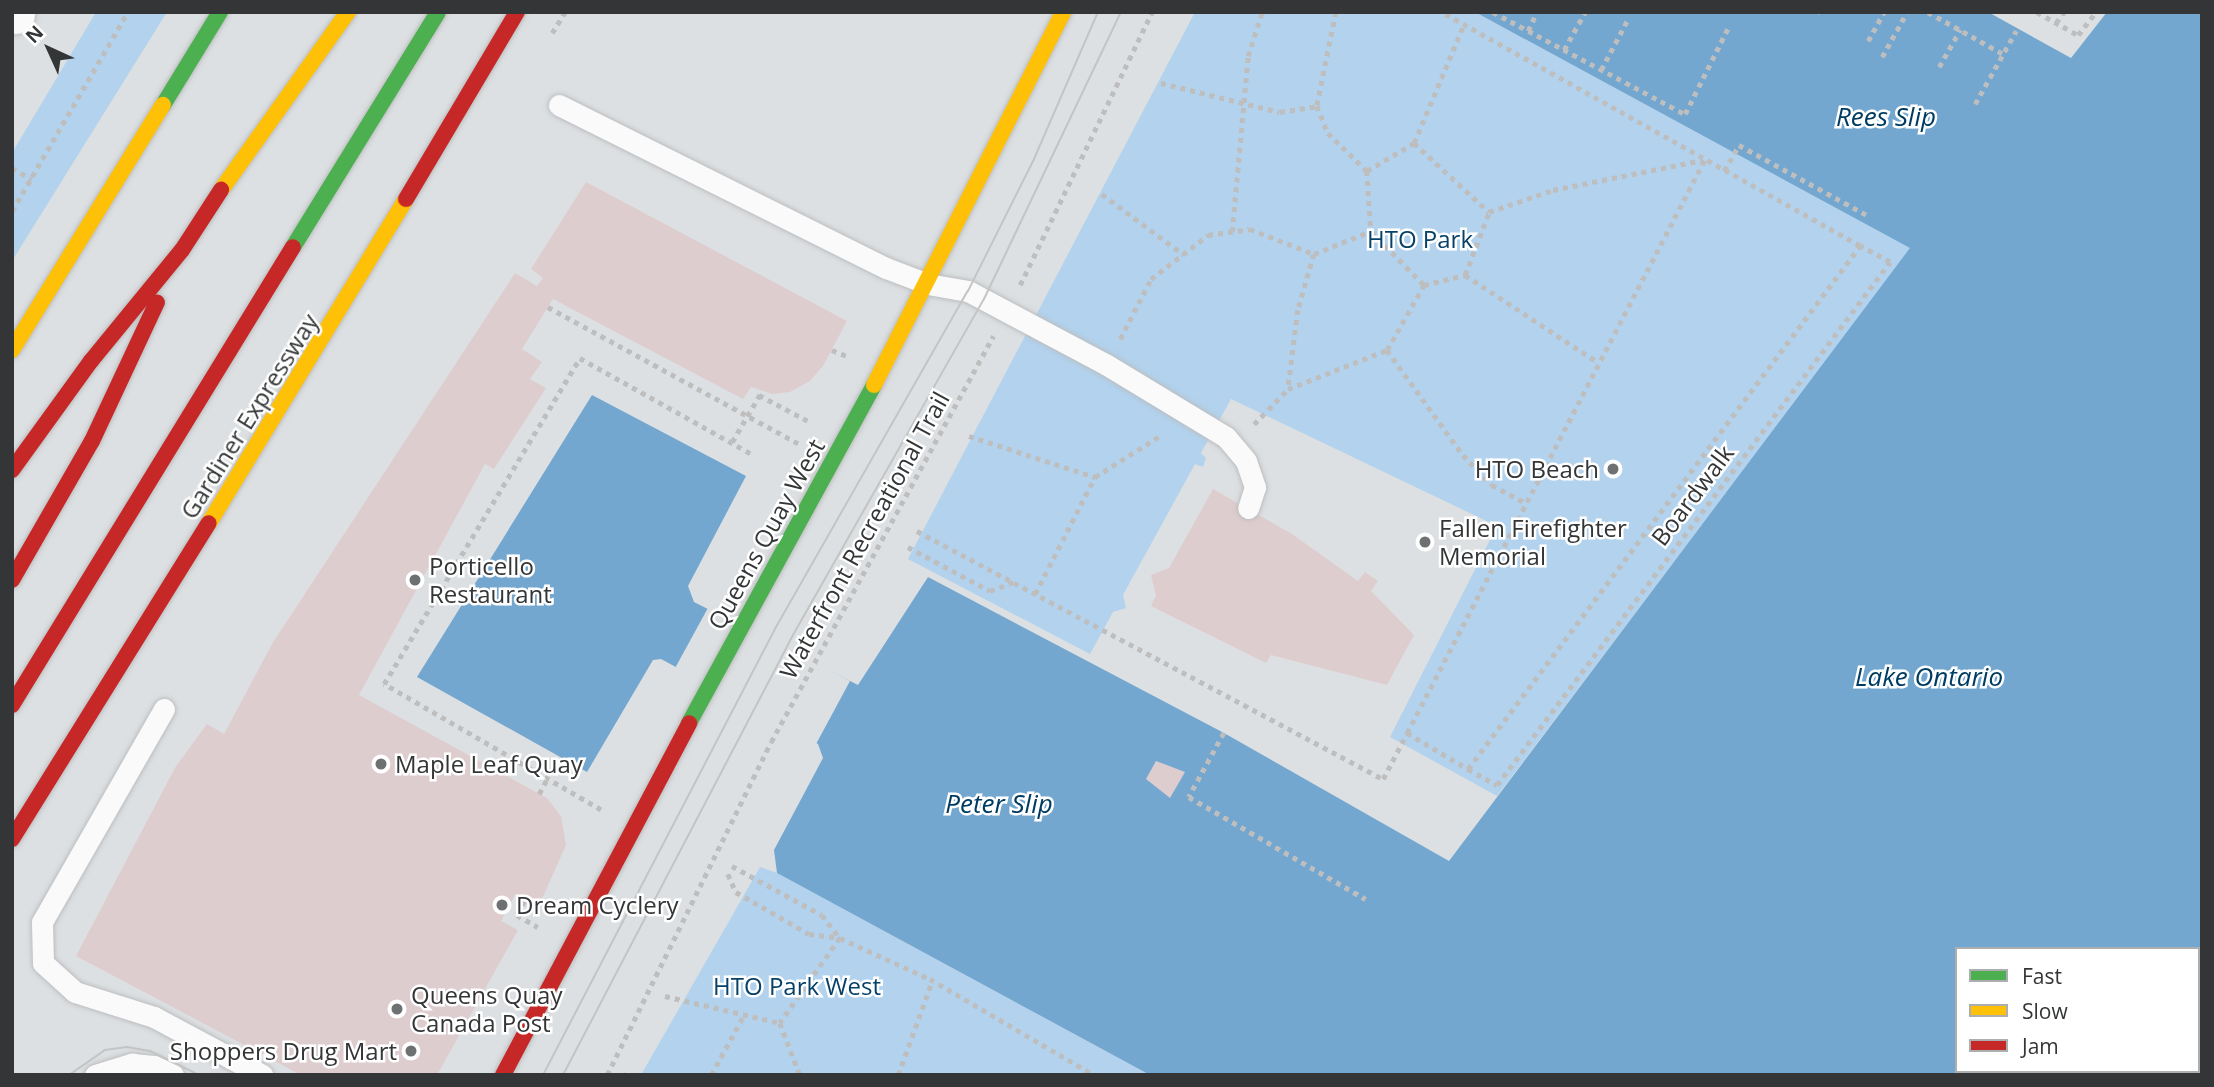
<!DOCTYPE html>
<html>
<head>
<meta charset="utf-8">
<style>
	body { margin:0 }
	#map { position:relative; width:2214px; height:1087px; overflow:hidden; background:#dde0e2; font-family:"Open Sans",sans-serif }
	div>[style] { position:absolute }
	.green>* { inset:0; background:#b2d2ed }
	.water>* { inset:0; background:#73a7d0 }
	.pier>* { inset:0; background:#dde0e2 }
	.building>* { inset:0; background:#decdcf }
	.path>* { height:4.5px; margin-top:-2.25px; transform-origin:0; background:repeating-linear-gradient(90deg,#bebebf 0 5px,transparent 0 10px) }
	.roads { filter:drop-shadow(0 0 2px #bcbec0) drop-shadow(0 0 2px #bcbec0) }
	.lane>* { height:21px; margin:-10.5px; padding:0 10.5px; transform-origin:10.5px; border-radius:10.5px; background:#fafafb }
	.street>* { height:38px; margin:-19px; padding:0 19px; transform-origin:19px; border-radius:19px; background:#fafafb }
	.fast>* { height:16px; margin:-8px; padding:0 8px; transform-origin:8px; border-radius:8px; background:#4caf50 }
	.slow>* { height:16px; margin:-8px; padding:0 8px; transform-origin:8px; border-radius:8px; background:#ffc107 }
	.jam>* { height:16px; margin:-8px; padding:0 8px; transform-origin:8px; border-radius:8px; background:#c62828 }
	.tram>* { height:2px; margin:-1px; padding:0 1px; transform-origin:1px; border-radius:1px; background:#c3c4c4 }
	.dots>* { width:19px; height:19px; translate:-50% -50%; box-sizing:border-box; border:4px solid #fff; border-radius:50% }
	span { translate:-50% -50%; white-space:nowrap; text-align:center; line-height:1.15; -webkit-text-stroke:5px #fff; paint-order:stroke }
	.park-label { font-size:24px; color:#074168 }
	.street-label { font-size:24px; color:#333536 }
	.poi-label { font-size:24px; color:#333536 }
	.right { translate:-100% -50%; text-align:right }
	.left { translate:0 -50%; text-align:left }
	.water-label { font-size:26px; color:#003c62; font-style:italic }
	.frame { position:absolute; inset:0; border:14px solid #333536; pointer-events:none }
	.legend { position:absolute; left:1955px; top:947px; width:245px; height:126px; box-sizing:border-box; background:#fff; border:2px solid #adaeaf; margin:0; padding:9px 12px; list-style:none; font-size:21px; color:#333536 }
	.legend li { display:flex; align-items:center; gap:14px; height:35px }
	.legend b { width:35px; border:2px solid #adaeaf }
	.north { position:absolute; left:14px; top:14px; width:70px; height:70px; -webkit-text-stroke:5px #fff; paint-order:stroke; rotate:315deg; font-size:19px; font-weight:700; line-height:28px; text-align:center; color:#333536 }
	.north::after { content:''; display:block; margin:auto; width:24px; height:32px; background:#333536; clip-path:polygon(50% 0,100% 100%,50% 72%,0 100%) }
</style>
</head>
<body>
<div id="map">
	<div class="green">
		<div style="clip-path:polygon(96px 12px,167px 12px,12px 261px,12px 153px)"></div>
		<div style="clip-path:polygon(1195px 12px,1475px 12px,1911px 248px,1497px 796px,1390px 737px,1497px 526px,1231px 399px,1201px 453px,1206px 458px,1203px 467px,1195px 464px,1123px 595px,1126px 608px,1113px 612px,1090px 654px,908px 559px)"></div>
		<div style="clip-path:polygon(760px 867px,777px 873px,1150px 1075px,641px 1075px)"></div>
	</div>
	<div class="water">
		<div style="clip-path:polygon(evenodd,1475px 12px,1988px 12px,2071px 58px,2107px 12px,2202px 12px,2202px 1075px,1150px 1075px,777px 873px,774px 850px,823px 758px,818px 744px,661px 659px,653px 660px,587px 772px,417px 677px,592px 395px,746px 476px,688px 586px,694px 602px,858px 685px,928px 577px,1224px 733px,1449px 861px,1910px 248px,1475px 12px,1957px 949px,2198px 949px,2198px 1071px,1957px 1071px,1957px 949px)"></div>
	</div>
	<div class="pier">
		<div style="clip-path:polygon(709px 606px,850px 681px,815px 746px,674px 670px)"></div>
	</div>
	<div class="building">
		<div style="clip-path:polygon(586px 182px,847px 321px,823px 366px,810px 381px,790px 392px,772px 394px,751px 387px,743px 399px,553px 299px,522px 349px,542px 362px,530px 379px,546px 388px,494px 469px,485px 464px,359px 695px,547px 798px,561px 816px,566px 845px,538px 908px,515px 895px,501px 921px,518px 930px,437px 1075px,301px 1075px,76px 956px,176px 766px,207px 724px,224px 734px,272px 644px,515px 273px,537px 286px,543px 278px,531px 269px)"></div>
		<div style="clip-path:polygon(1213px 489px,1292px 534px,1358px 581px,1365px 572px,1378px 581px,1371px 591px,1414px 635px,1387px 685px,1271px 655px,1266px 663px,1151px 606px,1156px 595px,1151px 575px,1169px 568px)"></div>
		<div style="clip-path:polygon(1156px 761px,1185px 772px,1170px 798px,1146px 779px)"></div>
	</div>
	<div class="path">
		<div style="left:1336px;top:12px;width:96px;rotate:101.4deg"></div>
		<div style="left:1317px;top:106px;width:29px;rotate:68deg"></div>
		<div style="left:1328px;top:133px;width:54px;rotate:44.3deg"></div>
		<div style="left:1367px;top:171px;width:60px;rotate:86.2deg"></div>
		<div style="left:1371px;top:231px;width:76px;rotate:45.5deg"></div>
		<div style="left:1493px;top:12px;width:217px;rotate:28deg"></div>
		<div style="left:1685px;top:114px;width:98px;rotate:-63.4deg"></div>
		<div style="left:1928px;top:12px;width:86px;rotate:29.2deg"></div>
		<div style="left:2037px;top:12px;width:47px;rotate:29.3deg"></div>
		<div style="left:2078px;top:35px;width:29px;rotate:-52deg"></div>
		<div style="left:1817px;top:13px;width:1px;rotate:-45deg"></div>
		<div style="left:2056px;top:23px;width:14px;rotate:-54deg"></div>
		<div style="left:1528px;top:31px;width:21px;rotate:-65deg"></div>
		<div style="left:552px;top:33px;width:25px;rotate:-58deg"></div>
		<div style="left:1868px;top:41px;width:33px;rotate:-61deg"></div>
		<div style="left:1564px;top:50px;width:43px;rotate:-61.1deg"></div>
		<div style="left:1882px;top:57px;width:51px;rotate:-60.9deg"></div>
		<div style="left:1939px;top:67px;width:43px;rotate:-60.4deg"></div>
		<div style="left:1601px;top:70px;width:58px;rotate:-62.1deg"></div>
		<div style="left:1161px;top:83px;width:122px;rotate:13.7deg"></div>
		<div style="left:1280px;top:112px;width:37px;rotate:-9deg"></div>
		<div style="left:1975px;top:104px;width:84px;rotate:-60.7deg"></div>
		<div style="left:1414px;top:143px;width:102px;rotate:42.6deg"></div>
		<div style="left:12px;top:168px;width:23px;rotate:29deg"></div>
		<div style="left:1367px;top:171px;width:55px;rotate:-30.8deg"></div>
		<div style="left:1414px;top:143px;width:129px;rotate:-67.2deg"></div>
		<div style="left:1724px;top:171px;width:30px;rotate:-60deg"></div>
		<div style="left:1739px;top:145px;width:146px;rotate:28.7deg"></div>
		<div style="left:1102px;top:194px;width:102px;rotate:36.6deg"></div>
		<div style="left:12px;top:211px;width:230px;rotate:-59.8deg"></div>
		<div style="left:1232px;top:232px;width:177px;rotate:-84.8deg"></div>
		<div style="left:1248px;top:56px;width:46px;rotate:-72.3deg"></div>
		<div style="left:1314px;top:254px;width:61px;rotate:-22deg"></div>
		<div style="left:1465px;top:275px;width:160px;rotate:33.3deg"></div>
		<div style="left:1020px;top:285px;width:303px;rotate:-64.2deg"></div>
		<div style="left:548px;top:307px;width:286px;rotate:28.6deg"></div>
		<div style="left:1120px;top:339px;width:68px;rotate:-62.7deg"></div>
		<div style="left:1151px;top:279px;width:72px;rotate:-37.7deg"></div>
		<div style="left:1208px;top:235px;width:42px;rotate:-8.1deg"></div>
		<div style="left:1250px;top:229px;width:69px;rotate:21.3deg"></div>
		<div style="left:1314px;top:254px;width:58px;rotate:105.9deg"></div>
		<div style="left:1298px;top:310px;width:80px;rotate:97.2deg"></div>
		<div style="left:1288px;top:389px;width:106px;rotate:-21.5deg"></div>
		<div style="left:1387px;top:350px;width:130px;rotate:54.1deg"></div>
		<div style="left:1463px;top:455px;width:42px;rotate:46deg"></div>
		<div style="left:1492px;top:485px;width:38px;rotate:28deg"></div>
		<div style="left:832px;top:350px;width:16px;rotate:22deg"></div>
		<div style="left:1387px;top:350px;width:75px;rotate:-60.4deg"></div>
		<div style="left:1424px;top:285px;width:42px;rotate:-13.7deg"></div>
		<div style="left:1465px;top:275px;width:67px;rotate:-69.1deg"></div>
		<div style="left:1489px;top:212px;width:68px;rotate:-19deg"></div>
		<div style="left:1553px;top:190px;width:153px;rotate:-11.3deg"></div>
		<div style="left:759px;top:395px;width:58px;rotate:27.9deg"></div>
		<div style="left:1254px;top:424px;width:49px;rotate:-45.8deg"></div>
		<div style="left:969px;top:436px;width:133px;rotate:18deg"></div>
		<div style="left:732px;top:442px;width:59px;rotate:-59.5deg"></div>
		<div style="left:917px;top:531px;width:528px;rotate:28.02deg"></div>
		<div style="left:1383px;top:779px;width:52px;rotate:-62.4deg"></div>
		<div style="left:1407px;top:733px;width:71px;rotate:30.5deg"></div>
		<div style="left:1468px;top:769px;width:654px;rotate:-53.15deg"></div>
		<div style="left:1860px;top:246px;width:479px;rotate:-150.8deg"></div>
		<div style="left:908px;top:547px;width:93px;rotate:28.2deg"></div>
		<div style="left:990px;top:591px;width:25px;rotate:-21deg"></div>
		<div style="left:1035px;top:594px;width:131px;rotate:-62.9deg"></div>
		<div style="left:1095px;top:477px;width:80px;rotate:-32.3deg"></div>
		<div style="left:1224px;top:733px;width:73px;rotate:118.7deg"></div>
		<div style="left:1189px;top:797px;width:204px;rotate:30deg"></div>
		<div style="left:1407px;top:733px;width:647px;rotate:-62.56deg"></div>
		<div style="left:1468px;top:769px;width:33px;rotate:29deg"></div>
		<div style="left:1497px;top:785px;width:654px;rotate:-53.08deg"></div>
		<div style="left:1890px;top:262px;width:34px;rotate:-152deg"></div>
		<div style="left:539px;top:794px;width:17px;rotate:-62deg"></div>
		<div style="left:601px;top:810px;width:251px;rotate:-149.9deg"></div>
		<div style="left:384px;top:684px;width:380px;rotate:-59deg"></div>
		<div style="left:580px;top:358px;width:197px;rotate:29.2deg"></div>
		<div style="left:732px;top:866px;width:102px;rotate:28.6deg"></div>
		<div style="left:822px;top:915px;width:29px;rotate:52deg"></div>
		<div style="left:840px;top:938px;width:104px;rotate:125.2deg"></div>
		<div style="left:728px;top:874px;width:20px;rotate:66deg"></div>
		<div style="left:736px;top:892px;width:84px;rotate:29.9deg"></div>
		<div style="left:809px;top:934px;width:31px;rotate:7deg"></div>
		<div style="left:840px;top:938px;width:99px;rotate:24.5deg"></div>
		<div style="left:930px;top:979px;width:190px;rotate:30.3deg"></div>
		<div style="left:525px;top:901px;width:16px;rotate:120deg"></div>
		<div style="left:517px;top:915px;width:24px;rotate:30deg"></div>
		<div style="left:665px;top:996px;width:118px;rotate:13.2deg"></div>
		<div style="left:780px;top:1023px;width:56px;rotate:69deg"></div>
		<div style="left:623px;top:1074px;width:2px;rotate:27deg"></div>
		<div style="left:607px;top:1075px;width:371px;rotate:-63.8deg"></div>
		<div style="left:771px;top:742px;width:463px;rotate:-61.3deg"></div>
		<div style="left:711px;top:1075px;width:68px;rotate:-61.2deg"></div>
		<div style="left:898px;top:1075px;width:100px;rotate:-70.1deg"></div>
	</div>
	<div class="roads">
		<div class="lane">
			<div style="left:559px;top:105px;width:365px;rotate:26.5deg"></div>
			<div style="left:886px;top:268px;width:45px;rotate:20.9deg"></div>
			<div style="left:928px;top:284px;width:41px;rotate:9.9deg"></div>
			<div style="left:968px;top:291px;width:157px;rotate:28deg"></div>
			<div style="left:1107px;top:365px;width:139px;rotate:31.2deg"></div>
			<div style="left:1226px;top:437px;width:31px;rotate:50deg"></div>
			<div style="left:1246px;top:461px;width:28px;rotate:71deg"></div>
			<div style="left:1255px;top:487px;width:22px;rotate:108deg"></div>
			<div style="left:164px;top:709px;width:245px;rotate:119.8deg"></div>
			<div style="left:42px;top:922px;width:41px;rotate:88.6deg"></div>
			<div style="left:43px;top:963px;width:43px;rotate:42.2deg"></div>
			<div style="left:75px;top:992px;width:83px;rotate:17.6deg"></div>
			<div style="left:154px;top:1017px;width:123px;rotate:28.2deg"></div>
			<div style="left:95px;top:1075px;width:39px;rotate:-17deg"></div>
			<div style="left:132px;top:1064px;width:22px;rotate:5deg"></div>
			<div style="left:154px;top:1066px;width:21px;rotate:25deg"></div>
		</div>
		<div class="street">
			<div style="left:12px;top:12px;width:5px;rotate:37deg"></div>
		</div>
		<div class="fast">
			<div style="left:163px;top:105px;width:109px;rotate:-58.5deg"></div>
			<div style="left:293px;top:247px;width:276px;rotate:-58.3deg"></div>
			<div style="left:689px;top:723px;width:385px;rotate:-61.3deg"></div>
		</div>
		<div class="slow">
			<div style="left:221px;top:190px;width:219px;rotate:-54.5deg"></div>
			<div style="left:12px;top:350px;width:288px;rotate:-58.4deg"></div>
			<div style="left:874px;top:385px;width:418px;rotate:-63.1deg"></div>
			<div style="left:209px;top:523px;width:379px;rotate:-58.7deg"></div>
		</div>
		<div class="jam">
			<div style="left:406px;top:199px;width:217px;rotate:-59.3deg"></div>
			<div style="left:12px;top:470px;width:135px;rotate:-54.1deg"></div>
			<div style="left:91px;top:361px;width:144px;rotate:-50.7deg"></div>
			<div style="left:182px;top:250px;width:72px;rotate:-57deg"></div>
			<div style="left:12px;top:580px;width:160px;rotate:-60.1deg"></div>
			<div style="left:92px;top:441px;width:153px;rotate:-64.9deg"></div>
			<div style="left:12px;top:705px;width:537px;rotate:-58.47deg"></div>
			<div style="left:12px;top:839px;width:372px;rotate:-58.1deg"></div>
			<div style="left:503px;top:1075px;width:398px;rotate:-62.1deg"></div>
		</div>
	</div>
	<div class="tram">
		<div style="left:69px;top:1075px;width:44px;rotate:-34.8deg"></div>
		<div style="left:105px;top:1050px;width:22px;rotate:-8deg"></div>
		<div style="left:127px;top:1047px;width:23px;rotate:10deg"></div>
		<div style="left:150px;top:1051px;width:55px;rotate:26.1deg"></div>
		<div style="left:543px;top:1075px;width:505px;rotate:-62.52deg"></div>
		<div style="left:776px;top:627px;width:387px;rotate:-60.3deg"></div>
		<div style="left:968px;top:291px;width:148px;rotate:-63.4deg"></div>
		<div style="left:1034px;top:159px;width:160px;rotate:-66.5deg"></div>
		<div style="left:563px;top:1075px;width:496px;rotate:-62.4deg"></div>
		<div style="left:793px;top:635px;width:386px;rotate:-60.4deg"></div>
		<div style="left:984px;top:299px;width:318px;rotate:-64.5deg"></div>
	</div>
	<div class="dots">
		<div style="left:1613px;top:469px;background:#6e7172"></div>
		<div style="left:1425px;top:542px;background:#6e7172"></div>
		<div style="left:415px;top:580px;background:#6e7172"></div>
		<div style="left:381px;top:764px;background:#6e7172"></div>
		<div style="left:502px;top:905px;background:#6e7172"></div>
		<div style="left:397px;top:1009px;background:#6e7172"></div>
		<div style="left:411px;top:1051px;background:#6e7172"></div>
	</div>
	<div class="park-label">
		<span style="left:1420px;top:239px">HTO Park</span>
		<span style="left:797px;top:986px">HTO Park West</span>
	</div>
	<div class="street-label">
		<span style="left:249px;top:416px;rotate:-58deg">Gardiner Expressway</span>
		<span style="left:1692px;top:495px;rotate:-53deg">Boardwalk</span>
		<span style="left:766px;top:534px;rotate:-61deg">Queens Quay West</span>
		<span style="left:864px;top:535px;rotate:-61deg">Waterfront Recreational Trail</span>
	</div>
	<div class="poi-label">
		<span class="right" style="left:1599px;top:469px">HTO Beach</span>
		<span class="left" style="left:1439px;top:542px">Fallen Firefighter<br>Memorial</span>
		<span class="left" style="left:429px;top:580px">Porticello<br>Restaurant</span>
		<span class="left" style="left:395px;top:764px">Maple Leaf Quay</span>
		<span class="left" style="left:516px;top:905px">Dream Cyclery</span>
		<span class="left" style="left:411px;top:1009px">Queens Quay<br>Canada Post</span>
		<span class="right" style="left:397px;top:1051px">Shoppers Drug Mart</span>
	</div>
	<div class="water-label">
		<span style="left:1886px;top:117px">Rees Slip</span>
		<span style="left:1929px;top:677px">Lake Ontario</span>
		<span style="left:999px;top:804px">Peter Slip</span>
	</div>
	<div class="frame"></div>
	<ul class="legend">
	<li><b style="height:9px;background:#4caf50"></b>Fast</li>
	<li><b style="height:9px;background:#ffc107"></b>Slow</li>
	<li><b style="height:9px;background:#c62828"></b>Jam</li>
	</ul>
	<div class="north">N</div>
</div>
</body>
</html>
